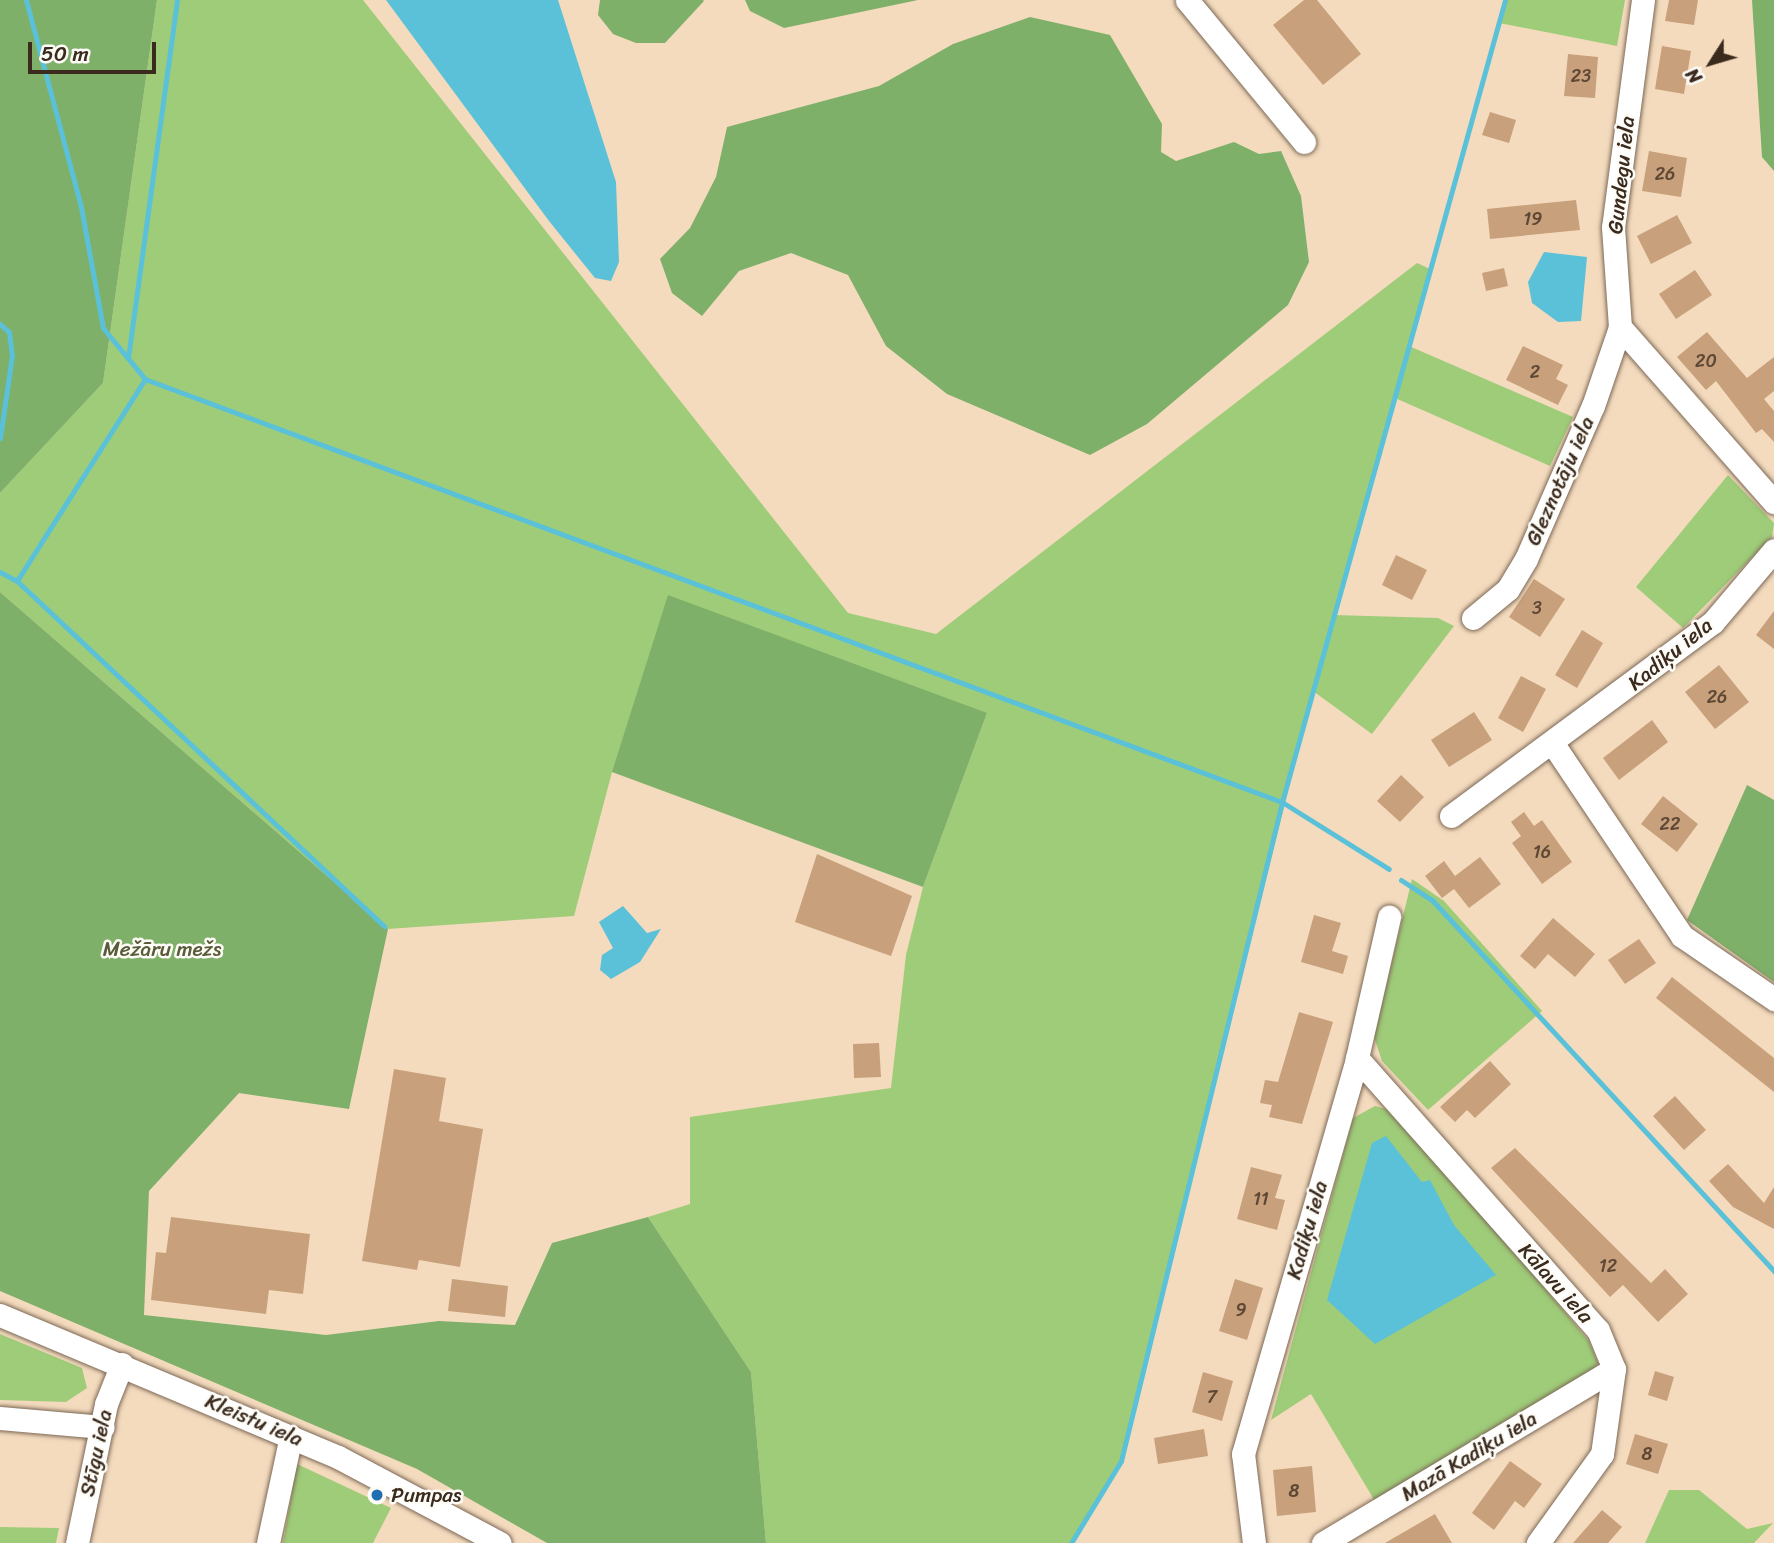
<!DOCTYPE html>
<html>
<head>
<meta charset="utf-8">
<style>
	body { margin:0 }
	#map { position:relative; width:1774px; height:1543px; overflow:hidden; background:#f4dbbe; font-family:Sriracha,sans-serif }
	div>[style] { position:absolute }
	.green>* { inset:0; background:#9fcc79 }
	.forest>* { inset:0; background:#7fb069 }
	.water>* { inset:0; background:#5ac1d8 }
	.stream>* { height:5px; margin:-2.5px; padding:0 2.5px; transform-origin:2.5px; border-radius:2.5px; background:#5ac1d8 }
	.building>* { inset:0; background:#c8a07b }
	.roads { filter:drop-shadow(0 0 2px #7c6856) drop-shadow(0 0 2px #7c6856) }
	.minor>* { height:23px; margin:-11.5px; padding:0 11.5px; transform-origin:11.5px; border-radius:11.5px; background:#fff }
	.dots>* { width:19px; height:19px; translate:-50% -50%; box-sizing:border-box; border:4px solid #fdfcf7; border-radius:50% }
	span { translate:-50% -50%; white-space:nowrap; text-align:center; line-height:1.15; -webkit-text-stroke:5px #fdfcf7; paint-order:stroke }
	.number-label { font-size:18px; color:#5e4835 }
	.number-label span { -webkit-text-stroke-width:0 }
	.street-label { font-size:21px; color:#3b2a1e }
	.park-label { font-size:21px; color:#595b39 }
	.poi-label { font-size:21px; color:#3b2a1e }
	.left { translate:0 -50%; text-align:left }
	.north { position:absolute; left:1676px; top:28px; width:70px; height:70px; -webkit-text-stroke:5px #fdfcf7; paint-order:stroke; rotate:233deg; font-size:19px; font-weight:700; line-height:28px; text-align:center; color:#3b2a1e }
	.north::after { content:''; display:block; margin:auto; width:24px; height:32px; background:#3b2a1e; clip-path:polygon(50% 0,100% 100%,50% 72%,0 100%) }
	.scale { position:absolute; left:28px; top:42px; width:128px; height:32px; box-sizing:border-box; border:4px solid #3b2a1e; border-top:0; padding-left:9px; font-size:21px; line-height:24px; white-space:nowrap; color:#3b2a1e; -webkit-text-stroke:5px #fdfcf7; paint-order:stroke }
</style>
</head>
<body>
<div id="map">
	<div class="green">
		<div style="clip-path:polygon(157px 0,363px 0,848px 613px,936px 634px,1417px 263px,1430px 269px,1409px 346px,1573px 417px,1550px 466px,1395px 398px,1334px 615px,1438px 618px,1454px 626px,1372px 734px,1313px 691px,1121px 1461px,1071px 1543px,766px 1543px,751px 1372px,648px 1217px,690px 1204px,690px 1117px,891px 1088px,906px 955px,923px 887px,987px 713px,612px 772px,574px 916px,388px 929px,0 592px,0 493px,103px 383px)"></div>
		<div style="clip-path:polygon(1505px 0,1625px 0,1617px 46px,1499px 23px)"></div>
		<div style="clip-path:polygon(1728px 475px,1774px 523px,1772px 537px,1683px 628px,1636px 587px)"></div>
		<div style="clip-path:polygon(1412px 879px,1444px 901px,1542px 1011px,1428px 1110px,1382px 1061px,1374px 1037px)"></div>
		<div style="clip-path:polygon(1375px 1106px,1390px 1110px,1526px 1266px,1589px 1341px,1598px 1363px,1588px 1377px,1376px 1503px,1311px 1394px,1271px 1420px,1353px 1118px)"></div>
		<div style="clip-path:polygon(0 1334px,82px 1368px,87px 1388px,66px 1402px,0 1400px)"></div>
		<div style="clip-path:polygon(297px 1464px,391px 1508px,373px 1543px,283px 1543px)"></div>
		<div style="clip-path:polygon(1669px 1490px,1699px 1490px,1747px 1529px,1773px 1523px,1754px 1543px,1645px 1543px)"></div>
		<div style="clip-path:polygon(0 1527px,59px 1528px,56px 1543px,0 1543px)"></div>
	</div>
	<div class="forest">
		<div style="clip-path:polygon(0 0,157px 0,103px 383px,0 493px)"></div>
		<div style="clip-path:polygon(600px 0,703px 0,704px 1px,665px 43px,636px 43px,613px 34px,598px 15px)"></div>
		<div style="clip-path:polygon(745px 0,918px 0,784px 28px,750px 11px)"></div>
		<div style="clip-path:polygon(1752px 0,1774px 0,1774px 171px,1762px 157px)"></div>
		<div style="clip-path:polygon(1030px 17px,1110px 35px,1162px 124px,1161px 152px,1176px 161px,1234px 142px,1259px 154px,1281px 151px,1301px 196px,1309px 262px,1288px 305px,1147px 424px,1090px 455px,947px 394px,886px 346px,848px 275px,791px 253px,739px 271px,702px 316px,672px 293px,660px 259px,690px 228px,716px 177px,727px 127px,879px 86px,953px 44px)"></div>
		<div style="clip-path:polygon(0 592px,388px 929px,349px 1109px,239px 1093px,149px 1191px,144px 1315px,326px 1335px,439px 1321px,515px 1325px,552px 1243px,648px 1217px,751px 1372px,766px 1543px,547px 1543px,417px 1469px,0 1291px)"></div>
		<div style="clip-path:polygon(668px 595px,987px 713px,923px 887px,612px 772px)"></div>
		<div style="clip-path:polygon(1747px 785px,1774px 800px,1774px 982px,1687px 920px)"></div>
	</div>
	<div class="water">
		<div style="clip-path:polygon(386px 0,558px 0,616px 182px,619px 262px,611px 281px,595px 278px,549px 221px)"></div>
		<div style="clip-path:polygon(1544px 252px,1587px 257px,1581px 321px,1558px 322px,1532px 303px,1528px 282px)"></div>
		<div style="clip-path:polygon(623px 906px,647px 933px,661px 929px,640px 962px,611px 979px,600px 970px,602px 955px,613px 948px,599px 922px)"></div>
		<div style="clip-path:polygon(1386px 1136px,1422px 1182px,1430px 1180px,1454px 1225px,1496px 1275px,1375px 1344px,1327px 1300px,1372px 1143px)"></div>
	</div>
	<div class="stream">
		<div style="left:26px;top:0;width:214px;rotate:75.1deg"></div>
		<div style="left:81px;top:207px;width:123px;rotate:79.7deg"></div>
		<div style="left:103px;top:328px;width:66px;rotate:50.5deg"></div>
		<div style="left:145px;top:379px;width:1213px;rotate:20.41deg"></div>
		<div style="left:1282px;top:802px;width:126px;rotate:32.1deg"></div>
		<div style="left:0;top:324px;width:12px;rotate:42deg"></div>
		<div style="left:9px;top:332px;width:23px;rotate:83deg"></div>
		<div style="left:12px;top:355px;width:84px;rotate:98.2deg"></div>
		<div style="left:128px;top:358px;width:361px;rotate:-82.2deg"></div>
		<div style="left:145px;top:379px;width:239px;rotate:122.4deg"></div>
		<div style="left:17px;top:581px;width:504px;rotate:43.23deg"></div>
		<div style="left:0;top:572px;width:19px;rotate:28deg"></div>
		<div style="left:1401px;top:880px;width:37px;rotate:33deg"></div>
		<div style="left:1432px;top:900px;width:505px;rotate:47.33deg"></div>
		<div style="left:1071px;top:1543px;width:96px;rotate:-58.6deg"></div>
		<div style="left:1121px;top:1461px;width:678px;rotate:-76.27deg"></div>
		<div style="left:1282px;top:802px;width:832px;rotate:-74.46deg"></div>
	</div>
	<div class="building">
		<div style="clip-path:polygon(1304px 0,1317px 0,1361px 54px,1323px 85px,1273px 25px)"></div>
		<div style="clip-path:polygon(1669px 0,1698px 0,1694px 25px,1665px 21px)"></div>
		<div style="clip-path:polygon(1662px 46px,1691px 51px,1684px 94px,1655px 89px)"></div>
		<div style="clip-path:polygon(1568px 54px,1598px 57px,1595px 98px,1564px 96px)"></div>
		<div style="clip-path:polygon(1490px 112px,1516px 120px,1509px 143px,1482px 135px)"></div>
		<div style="clip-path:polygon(1649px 151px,1687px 158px,1681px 197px,1642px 191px)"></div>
		<div style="clip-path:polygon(1576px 200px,1580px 230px,1490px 239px,1487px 209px)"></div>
		<div style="clip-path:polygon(1677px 215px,1692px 243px,1651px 264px,1637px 236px)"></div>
		<div style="clip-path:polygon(1504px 268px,1508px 286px,1486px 291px,1482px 273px)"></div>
		<div style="clip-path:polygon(1695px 270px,1712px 295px,1676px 319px,1659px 294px)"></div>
		<div style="clip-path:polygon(1707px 332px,1747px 378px,1774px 357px,1774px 391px,1764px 399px,1774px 411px,1774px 442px,1762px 429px,1756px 433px,1716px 381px,1706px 390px,1677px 357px)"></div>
		<div style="clip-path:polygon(1523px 346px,1563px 365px,1556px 379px,1568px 385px,1558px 405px,1506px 380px)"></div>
		<div style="clip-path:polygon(1396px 555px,1427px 570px,1412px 600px,1382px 585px)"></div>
		<div style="clip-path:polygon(1534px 579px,1565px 599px,1540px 637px,1509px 617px)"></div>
		<div style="clip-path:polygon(1774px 611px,1774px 649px,1756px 635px)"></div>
		<div style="clip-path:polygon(1582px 630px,1603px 643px,1577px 688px,1555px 675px)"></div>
		<div style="clip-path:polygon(1719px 665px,1749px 702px,1715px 729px,1685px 692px)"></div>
		<div style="clip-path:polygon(1521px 676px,1546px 689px,1523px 732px,1498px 718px)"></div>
		<div style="clip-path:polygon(1474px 712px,1492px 740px,1449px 767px,1431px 740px)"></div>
		<div style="clip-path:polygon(1652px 720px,1668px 742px,1619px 780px,1603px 758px)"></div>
		<div style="clip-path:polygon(1401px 775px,1424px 797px,1400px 822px,1377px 801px)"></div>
		<div style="clip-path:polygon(1663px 796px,1698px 824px,1677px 852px,1641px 824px)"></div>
		<div style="clip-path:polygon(1524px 812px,1534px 826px,1542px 820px,1572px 862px,1542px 884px,1512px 843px,1521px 836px,1511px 822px)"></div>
		<div style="clip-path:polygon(817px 854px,912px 896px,891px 956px,795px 922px)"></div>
		<div style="clip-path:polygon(1480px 857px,1501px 884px,1469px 908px,1454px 889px,1442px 898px,1425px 876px,1444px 861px,1455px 876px)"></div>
		<div style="clip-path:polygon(1314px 915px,1341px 923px,1332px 951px,1348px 956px,1343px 974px,1301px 962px)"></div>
		<div style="clip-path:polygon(1553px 918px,1595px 954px,1575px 977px,1548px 954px,1535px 969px,1520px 956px)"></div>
		<div style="clip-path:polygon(1639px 939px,1656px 963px,1625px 984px,1608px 960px)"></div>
		<div style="clip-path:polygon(1672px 977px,1774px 1058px,1774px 1092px,1656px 998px)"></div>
		<div style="clip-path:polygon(1299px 1012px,1333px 1022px,1302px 1124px,1269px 1117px,1272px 1105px,1260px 1103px,1265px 1080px,1278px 1082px)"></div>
		<div style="clip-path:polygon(879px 1043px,881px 1077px,854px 1078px,853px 1044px)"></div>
		<div style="clip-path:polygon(1490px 1061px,1511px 1084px,1475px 1118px,1467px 1110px,1455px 1122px,1440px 1107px)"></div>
		<div style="clip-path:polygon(394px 1069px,446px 1078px,439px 1121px,483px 1129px,460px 1267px,419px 1260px,417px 1270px,362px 1261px)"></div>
		<div style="clip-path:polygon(1675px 1096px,1706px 1130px,1684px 1150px,1653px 1116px)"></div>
		<div style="clip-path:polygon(1515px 1148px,1651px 1283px,1665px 1269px,1688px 1294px,1658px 1322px,1623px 1285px,1610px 1297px,1491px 1168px)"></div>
		<div style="clip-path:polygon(1728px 1164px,1764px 1203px,1774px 1187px,1774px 1229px,1733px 1207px,1709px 1181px)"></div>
		<div style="clip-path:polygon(1251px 1167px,1282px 1175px,1275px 1198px,1285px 1200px,1277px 1230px,1237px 1219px)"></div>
		<div style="clip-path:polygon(171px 1217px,310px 1234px,303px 1294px,269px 1290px,266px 1314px,151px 1300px,156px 1252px,166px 1253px)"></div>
		<div style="clip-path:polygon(452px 1279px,508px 1286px,505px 1317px,448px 1311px)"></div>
		<div style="clip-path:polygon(1235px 1279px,1263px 1288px,1247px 1340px,1219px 1331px)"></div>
		<div style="clip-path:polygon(1655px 1371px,1674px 1377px,1667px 1401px,1648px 1395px)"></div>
		<div style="clip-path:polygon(1203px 1372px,1233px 1381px,1222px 1421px,1192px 1412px)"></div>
		<div style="clip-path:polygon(1204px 1429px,1208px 1456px,1158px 1464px,1154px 1438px)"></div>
		<div style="clip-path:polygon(1635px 1434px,1668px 1444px,1658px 1474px,1626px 1464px)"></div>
		<div style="clip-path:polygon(1510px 1461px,1542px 1484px,1524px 1508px,1515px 1501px,1494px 1530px,1472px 1513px)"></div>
		<div style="clip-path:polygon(1312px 1466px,1316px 1512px,1277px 1516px,1273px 1470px)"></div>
		<div style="clip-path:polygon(1602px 1510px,1622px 1527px,1608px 1543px,1573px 1543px)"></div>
		<div style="clip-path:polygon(1435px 1514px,1452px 1543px,1385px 1543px)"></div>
	</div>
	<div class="roads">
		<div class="minor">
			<div style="left:1187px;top:0;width:184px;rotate:50.5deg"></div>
			<div style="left:1643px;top:0;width:229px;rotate:97.5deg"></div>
			<div style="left:1613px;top:227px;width:100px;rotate:86deg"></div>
			<div style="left:1620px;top:327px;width:233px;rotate:48.7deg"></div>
			<div style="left:1473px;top:618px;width:45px;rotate:-39.6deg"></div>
			<div style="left:1508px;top:589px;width:35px;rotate:-59deg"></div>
			<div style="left:1526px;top:559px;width:167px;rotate:-66.4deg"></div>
			<div style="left:1593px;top:406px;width:83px;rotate:-71.1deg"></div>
			<div style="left:1553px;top:744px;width:231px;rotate:56.1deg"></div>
			<div style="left:1682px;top:936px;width:112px;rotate:34.4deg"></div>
			<div style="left:1451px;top:816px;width:326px;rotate:-36.5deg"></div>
			<div style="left:1713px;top:622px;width:94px;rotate:-49.7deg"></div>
			<div style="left:1357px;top:1058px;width:363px;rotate:48.5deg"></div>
			<div style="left:1598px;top:1330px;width:42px;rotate:67.7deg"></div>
			<div style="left:1614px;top:1369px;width:86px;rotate:98deg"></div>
			<div style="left:1602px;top:1454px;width:110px;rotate:125.7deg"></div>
			<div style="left:0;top:1315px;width:367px;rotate:22.8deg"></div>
			<div style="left:338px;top:1457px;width:183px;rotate:28deg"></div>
			<div style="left:0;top:1418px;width:103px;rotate:5deg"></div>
			<div style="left:77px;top:1543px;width:142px;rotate:-78.2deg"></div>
			<div style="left:106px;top:1404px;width:43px;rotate:-68.2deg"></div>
			<div style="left:268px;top:1543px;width:109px;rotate:-77.9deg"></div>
			<div style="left:1254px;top:1543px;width:90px;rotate:-97deg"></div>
			<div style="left:1243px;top:1454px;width:412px;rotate:-73.9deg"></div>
			<div style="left:1357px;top:1058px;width:145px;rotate:-77.2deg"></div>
			<div style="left:1323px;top:1543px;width:339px;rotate:-30.9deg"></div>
		</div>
	</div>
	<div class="dots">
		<div style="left:377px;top:1495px;background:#1f6fb2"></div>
	</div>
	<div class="number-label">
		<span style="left:1581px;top:76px">23</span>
		<span style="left:1665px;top:174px">26</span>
		<span style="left:1533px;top:219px">19</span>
		<span style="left:1706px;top:361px">20</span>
		<span style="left:1535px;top:372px">2</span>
		<span style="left:1537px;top:608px">3</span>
		<span style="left:1717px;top:697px">26</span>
		<span style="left:1670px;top:824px">22</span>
		<span style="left:1542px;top:852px">16</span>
		<span style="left:1261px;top:1199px">11</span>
		<span style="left:1608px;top:1266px">12</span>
		<span style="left:1241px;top:1310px">9</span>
		<span style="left:1212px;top:1397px">7</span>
		<span style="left:1647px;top:1454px">8</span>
		<span style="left:1294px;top:1491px">8</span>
	</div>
	<div class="street-label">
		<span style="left:1621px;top:175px;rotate:-84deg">Gundegu iela</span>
		<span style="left:1560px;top:481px;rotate:-66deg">Gleznotāju iela</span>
		<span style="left:1670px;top:654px;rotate:-39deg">Kadiķu iela</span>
		<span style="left:1307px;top:1230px;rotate:-74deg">Kadiķu iela</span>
		<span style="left:1556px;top:1283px;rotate:48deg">Kālavu iela</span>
		<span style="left:254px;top:1420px;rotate:23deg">Kleistu iela</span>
		<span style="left:96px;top:1453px;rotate:-78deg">Stīgu iela</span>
		<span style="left:1469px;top:1456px;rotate:-31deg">Mazā Kadiķu iela</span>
	</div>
	<div class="park-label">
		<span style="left:162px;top:949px">Mežāru mežs</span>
	</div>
	<div class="poi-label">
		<span class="left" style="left:391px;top:1495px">Pumpas</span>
	</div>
	<div class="north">N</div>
	<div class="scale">50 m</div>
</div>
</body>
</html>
